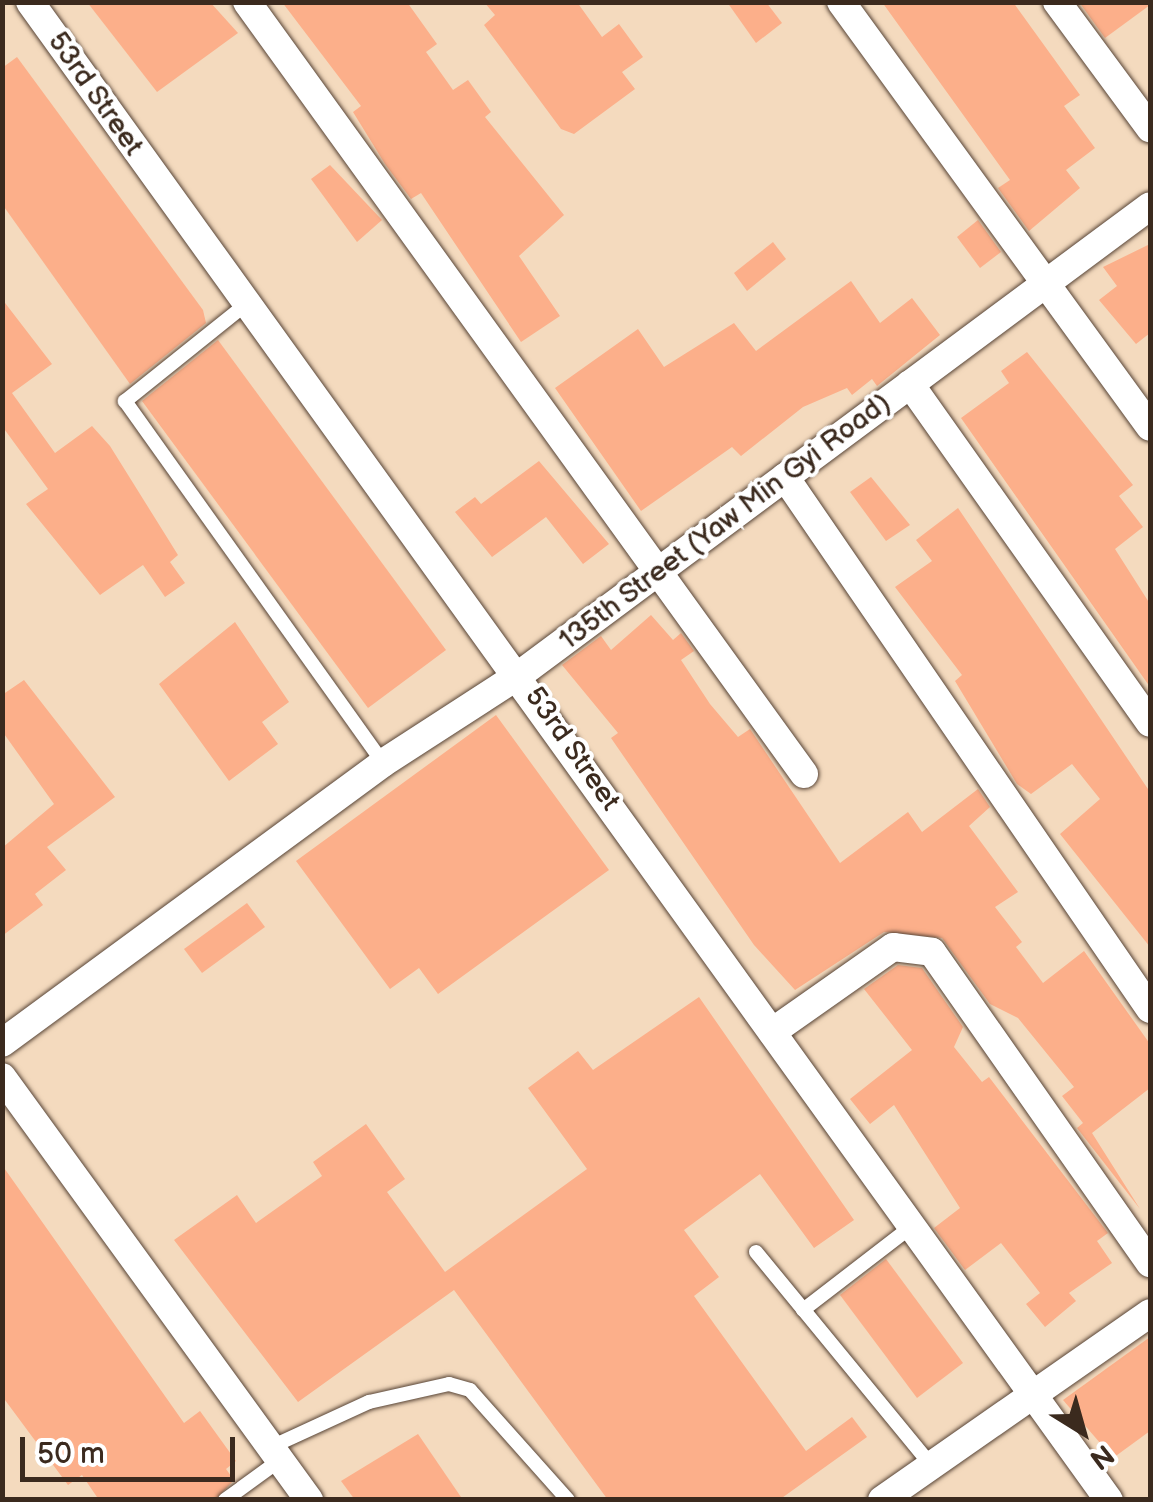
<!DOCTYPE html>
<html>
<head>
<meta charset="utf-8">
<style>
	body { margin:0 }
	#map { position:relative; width:1153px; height:1502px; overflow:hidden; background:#f4dabe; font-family:"Balsamiq Sans",sans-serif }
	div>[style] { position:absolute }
	.building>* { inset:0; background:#fcaf8a }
	.roads { filter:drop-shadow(0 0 2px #574436) drop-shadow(0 0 2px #574436) }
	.service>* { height:14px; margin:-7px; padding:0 7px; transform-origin:7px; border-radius:7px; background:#fff }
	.minor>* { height:28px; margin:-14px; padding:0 14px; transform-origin:14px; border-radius:14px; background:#fff }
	span { translate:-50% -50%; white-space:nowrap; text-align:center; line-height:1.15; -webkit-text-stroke:8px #fff; paint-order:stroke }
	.street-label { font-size:28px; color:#3b2a1e }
	.frame { position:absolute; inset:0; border:5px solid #3b2a1e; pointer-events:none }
	.north { position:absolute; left:1033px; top:1382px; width:100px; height:100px; -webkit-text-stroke:8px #fff; paint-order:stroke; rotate:143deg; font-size:28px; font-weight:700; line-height:40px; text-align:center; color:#3b2a1e }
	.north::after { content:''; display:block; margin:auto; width:35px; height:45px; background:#3b2a1e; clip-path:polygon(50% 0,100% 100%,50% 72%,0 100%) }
	.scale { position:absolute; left:20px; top:1437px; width:215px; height:45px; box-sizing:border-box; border:5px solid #3b2a1e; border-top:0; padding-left:12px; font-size:30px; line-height:35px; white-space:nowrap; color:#3b2a1e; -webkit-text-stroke:8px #fff; paint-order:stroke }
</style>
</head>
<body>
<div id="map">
	<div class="building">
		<div style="clip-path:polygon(87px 2px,210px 2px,238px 33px,157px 92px)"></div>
		<div style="clip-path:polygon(282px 2px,407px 2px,437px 44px,426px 52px,453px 90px,468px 80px,491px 112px,485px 117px,564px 215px,519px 256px,560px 316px,521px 342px,421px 193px,411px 199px,385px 164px,353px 112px,361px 106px)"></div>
		<div style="clip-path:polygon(484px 2px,577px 2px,602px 37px,619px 24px,643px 57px,622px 72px,635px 89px,574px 134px,561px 129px,484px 25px,495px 15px)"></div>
		<div style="clip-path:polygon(727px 2px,766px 2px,782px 23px,756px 43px)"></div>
		<div style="clip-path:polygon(882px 2px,1013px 2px,1080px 95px,1064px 106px,1095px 148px,1066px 170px,1080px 188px,1029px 231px,998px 188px,1010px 180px)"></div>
		<div style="clip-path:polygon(1079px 2px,1150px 2px,1150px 5px,1105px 38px)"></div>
		<div style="clip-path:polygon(17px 57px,203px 310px,206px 323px,130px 384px,2px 204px,2px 68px)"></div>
		<div style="clip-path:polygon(330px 165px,382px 220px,357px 242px,311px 179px)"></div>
		<div style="clip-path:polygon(978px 220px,1001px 252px,980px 268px,957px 237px)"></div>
		<div style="clip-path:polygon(773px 242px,786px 259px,747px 291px,734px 273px)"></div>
		<div style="clip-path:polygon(1150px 244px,1150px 333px,1136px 344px,1099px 300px,1117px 286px,1103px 267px)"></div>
		<div style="clip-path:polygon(851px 281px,880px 323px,912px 298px,940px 335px,877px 386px,872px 379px,852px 395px,847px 388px,803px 407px,741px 456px,732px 447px,641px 511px,555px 388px,638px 329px,664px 367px,734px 323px,756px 351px)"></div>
		<div style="clip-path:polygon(2px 299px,52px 364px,12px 393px,55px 453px,92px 426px,110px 446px,178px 555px,170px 562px,185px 583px,165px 597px,143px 565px,100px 595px,26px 504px,48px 489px,2px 426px)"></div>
		<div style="clip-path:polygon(218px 340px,446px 650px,368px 708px,142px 401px)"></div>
		<div style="clip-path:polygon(1027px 352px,1133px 485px,1119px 496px,1143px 527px,1115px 549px,1150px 604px,1150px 687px,961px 418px,1009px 383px,1001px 371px)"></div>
		<div style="clip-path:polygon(539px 461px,609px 544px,583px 564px,546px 517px,492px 557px,455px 512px,475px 497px,481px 504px)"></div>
		<div style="clip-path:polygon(871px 477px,910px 525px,886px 541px,850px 492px)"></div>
		<div style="clip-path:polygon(958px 508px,1150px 792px,1150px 947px,1060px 834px,1100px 799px,1072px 764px,1031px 794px,1017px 784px,955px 681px,962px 675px,895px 587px,932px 561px,916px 540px)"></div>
		<div style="clip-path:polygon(651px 615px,673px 640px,681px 633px,694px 651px,681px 660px,710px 704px,738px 737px,750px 729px,840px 863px,908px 812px,922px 832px,978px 789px,990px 807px,969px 826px,1018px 892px,995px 907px,1022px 942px,1016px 947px,1043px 983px,1084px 951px,1150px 1044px,1150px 1088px,1092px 1133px,1140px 1209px,1077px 1128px,1083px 1123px,1062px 1096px,1074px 1087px,1018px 1018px,990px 1004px,942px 938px,884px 932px,795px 990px,754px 945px,611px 738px,618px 733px,562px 665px,601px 636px,611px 650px)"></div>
		<div style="clip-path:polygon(235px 622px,289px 702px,262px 722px,278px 744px,229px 781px,159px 684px)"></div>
		<div style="clip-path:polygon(24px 680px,115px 797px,47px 847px,66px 870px,35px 894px,43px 905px,2px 936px,2px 848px,54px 804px,2px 731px,2px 695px)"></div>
		<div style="clip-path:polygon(496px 715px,609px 870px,438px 994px,419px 968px,390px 989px,296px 861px)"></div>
		<div style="clip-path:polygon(247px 903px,265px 927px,202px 973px,184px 949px)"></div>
		<div style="clip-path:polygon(898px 965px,922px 968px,963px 1027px,954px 1047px,982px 1082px,989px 1077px,1108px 1233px,1097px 1241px,1112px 1263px,1069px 1293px,1076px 1301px,1045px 1327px,1026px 1304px,1040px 1293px,1001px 1243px,965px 1270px,934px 1228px,960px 1208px,894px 1105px,870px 1124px,850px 1099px,912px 1050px,864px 989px)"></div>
		<div style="clip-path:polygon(699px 997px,854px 1220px,814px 1248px,760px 1174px,684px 1230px,719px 1277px,694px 1296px,806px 1451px,852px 1417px,867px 1437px,779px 1500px,608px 1500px,454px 1290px,298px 1402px,174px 1240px,237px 1195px,256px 1223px,322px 1176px,313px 1162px,366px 1124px,405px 1179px,387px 1192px,445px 1272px,587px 1169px,528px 1088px,578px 1051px,593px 1070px)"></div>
		<div style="clip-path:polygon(2px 1165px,184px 1423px,200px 1411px,236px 1461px,226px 1469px,234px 1480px,215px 1500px,99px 1500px,82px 1475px,68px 1485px,2px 1396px)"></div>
		<div style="clip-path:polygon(886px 1259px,963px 1363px,917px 1398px,840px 1295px)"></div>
		<div style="clip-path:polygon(1150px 1337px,1150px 1431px,1113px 1458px,1063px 1400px)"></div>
		<div style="clip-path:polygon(418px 1434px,463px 1500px,355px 1500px,341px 1481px)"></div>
	</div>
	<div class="roads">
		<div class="service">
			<div style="left:245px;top:305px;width:154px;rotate:141.3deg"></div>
			<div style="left:125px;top:401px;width:445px;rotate:54.5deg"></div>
			<div style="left:756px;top:1252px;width:276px;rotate:50.6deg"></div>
			<div style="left:803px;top:1310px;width:133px;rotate:-37.6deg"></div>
			<div style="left:271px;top:1447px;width:108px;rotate:-24.7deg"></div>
			<div style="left:369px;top:1402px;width:82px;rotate:-12.7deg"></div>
			<div style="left:449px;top:1384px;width:22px;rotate:16deg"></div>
			<div style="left:470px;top:1390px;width:147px;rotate:48.3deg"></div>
			<div style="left:225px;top:1500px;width:68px;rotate:-36deg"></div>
		</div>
		<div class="minor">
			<div style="left:30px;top:2px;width:1846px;rotate:54.24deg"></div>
			<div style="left:247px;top:2px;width:952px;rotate:54.19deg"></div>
			<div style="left:841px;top:2px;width:525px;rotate:53.98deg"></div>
			<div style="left:1057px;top:2px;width:157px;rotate:53.6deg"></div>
			<div style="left:910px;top:384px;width:415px;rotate:54.7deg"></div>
			<div style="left:785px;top:477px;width:645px;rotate:55.55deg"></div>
			<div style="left:772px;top:1032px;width:148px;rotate:-35.1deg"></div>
			<div style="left:893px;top:947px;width:39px;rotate:7deg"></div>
			<div style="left:932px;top:952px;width:380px;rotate:55deg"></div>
			<div style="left:2px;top:1043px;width:473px;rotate:-36.3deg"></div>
			<div style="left:383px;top:763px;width:162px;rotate:-32.9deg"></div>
			<div style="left:519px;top:675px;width:786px;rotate:-36.62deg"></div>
			<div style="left:2px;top:1077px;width:523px;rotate:54.03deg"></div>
			<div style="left:882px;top:1500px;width:327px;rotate:-34.9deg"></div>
		</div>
	</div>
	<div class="street-label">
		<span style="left:95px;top:94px;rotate:55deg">53rd Street</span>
		<span style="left:725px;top:522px;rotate:-37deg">135th Street (Yaw Min Gyi Road)</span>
		<span style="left:572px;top:749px;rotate:55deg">53rd Street</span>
	</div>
	<div class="frame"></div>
	<div class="north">N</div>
	<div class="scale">50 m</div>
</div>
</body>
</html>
